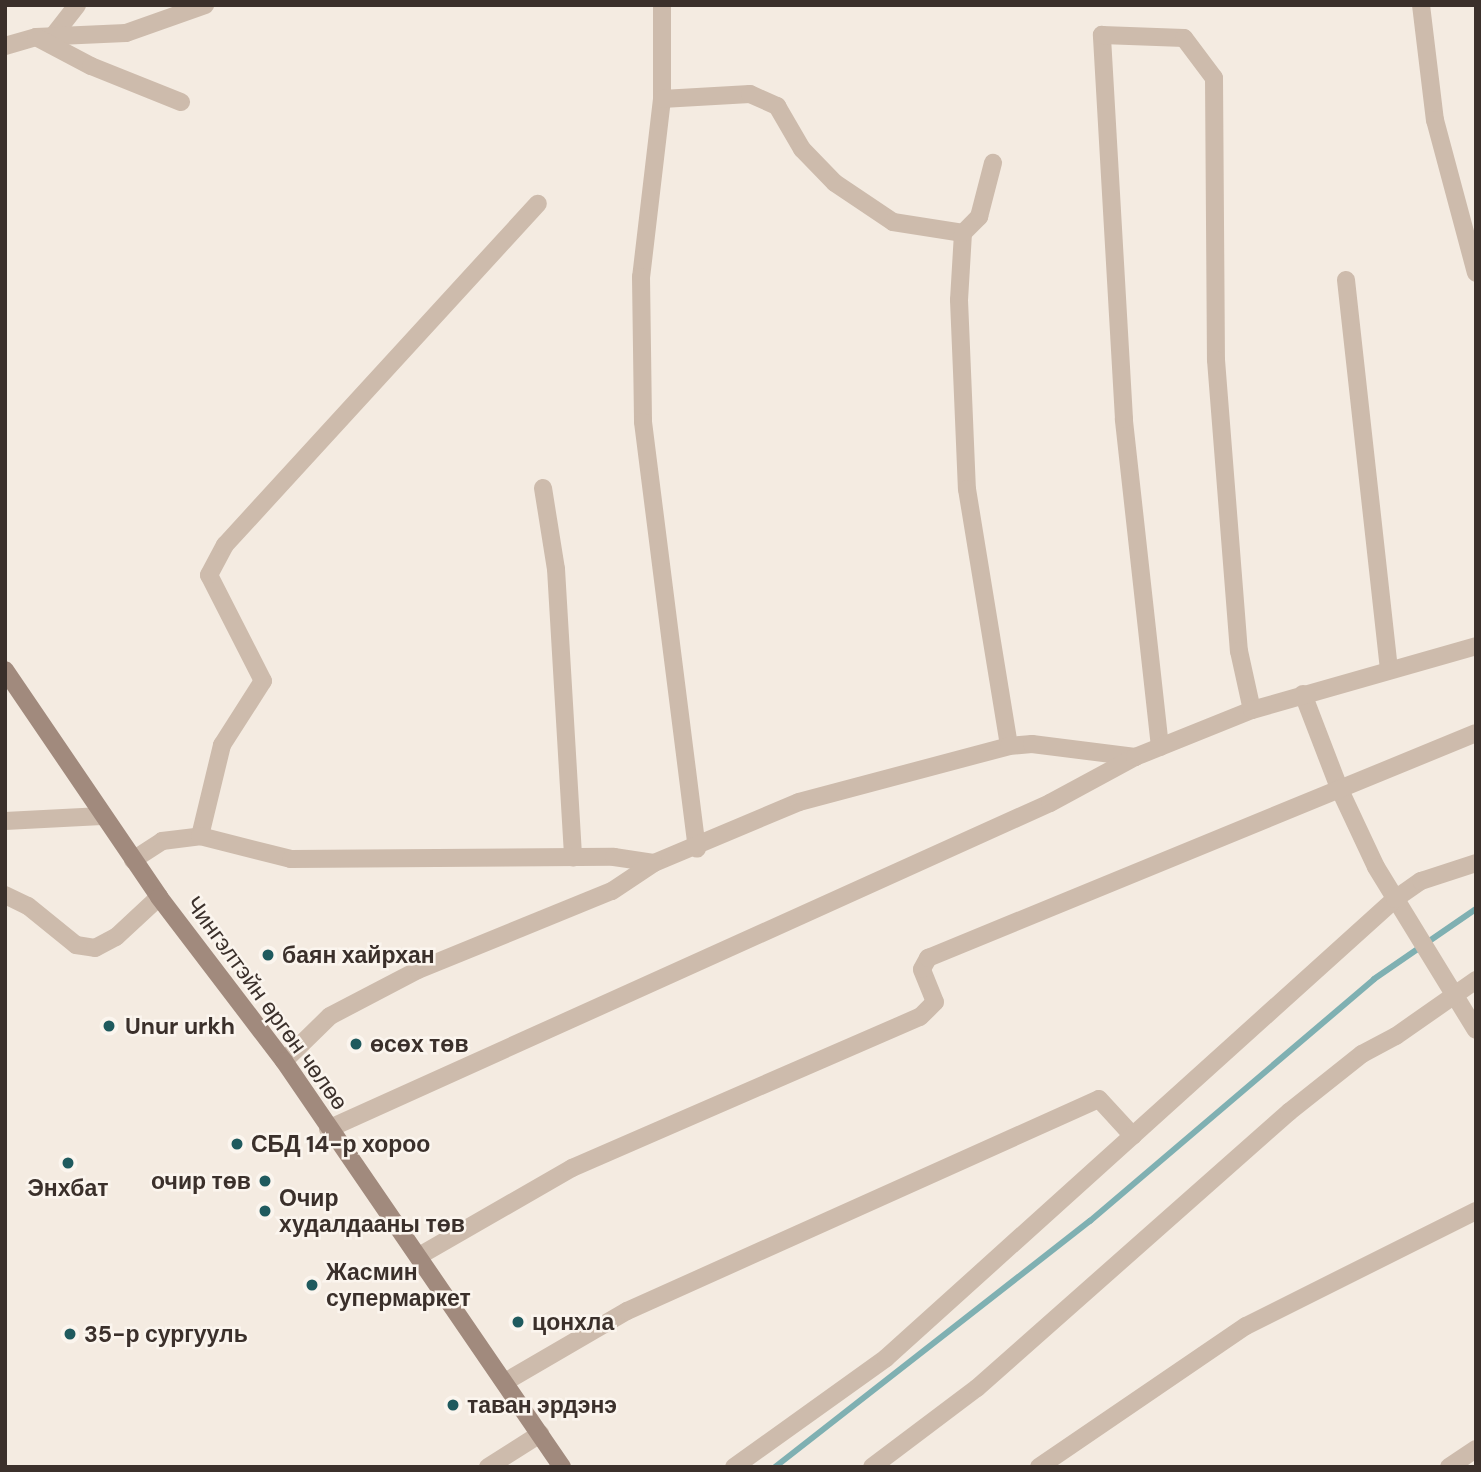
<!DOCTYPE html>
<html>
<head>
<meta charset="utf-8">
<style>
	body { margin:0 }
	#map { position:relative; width:1481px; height:1472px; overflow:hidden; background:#f4ebe1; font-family:"DM Sans",sans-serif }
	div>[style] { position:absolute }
	.stream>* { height:6px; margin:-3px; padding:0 3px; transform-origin:3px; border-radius:3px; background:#7fb0b2 }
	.minor>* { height:18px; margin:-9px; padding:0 9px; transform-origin:9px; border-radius:9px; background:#cdbbac }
	.tertiary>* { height:18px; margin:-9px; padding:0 9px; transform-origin:9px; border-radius:9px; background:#cdbbac }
	.secondary>* { height:18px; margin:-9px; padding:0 9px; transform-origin:9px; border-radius:9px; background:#a18a7d }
	.dots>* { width:19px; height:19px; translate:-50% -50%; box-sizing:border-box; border:4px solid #fbf5ee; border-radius:50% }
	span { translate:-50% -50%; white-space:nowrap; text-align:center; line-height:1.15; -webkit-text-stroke:5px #fbf5ee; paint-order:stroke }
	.poi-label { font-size:23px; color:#3b302b; font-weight:700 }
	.left { translate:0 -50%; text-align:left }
	.right { translate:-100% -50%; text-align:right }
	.street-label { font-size:23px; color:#3b302b }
	.frame { position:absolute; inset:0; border:7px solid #3b302b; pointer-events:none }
</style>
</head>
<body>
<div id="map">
	<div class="stream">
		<div style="left:775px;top:1467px;width:400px;rotate:-38deg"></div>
		<div style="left:1090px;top:1221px;width:373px;rotate:-40.4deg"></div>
		<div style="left:1374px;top:979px;width:124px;rotate:-34.5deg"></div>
	</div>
	<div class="minor">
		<div style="left:662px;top:5px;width:94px;rotate:90deg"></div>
		<div style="left:662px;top:99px;width:179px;rotate:96.7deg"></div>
		<div style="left:641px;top:277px;width:145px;rotate:89.2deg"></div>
		<div style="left:643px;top:422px;width:430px;rotate:82.8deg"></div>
		<div style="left:1421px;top:5px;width:116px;rotate:83.1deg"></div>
		<div style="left:1435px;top:120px;width:158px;rotate:75deg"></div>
		<div style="left:53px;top:36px;width:39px;rotate:-52deg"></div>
		<div style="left:36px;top:37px;width:90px;rotate:-2.5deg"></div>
		<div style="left:126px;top:33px;width:84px;rotate:-19.5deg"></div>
		<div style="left:5px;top:46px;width:32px;rotate:-16deg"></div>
		<div style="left:36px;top:37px;width:62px;rotate:27.8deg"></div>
		<div style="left:91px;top:66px;width:97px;rotate:21.8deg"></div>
		<div style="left:662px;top:99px;width:88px;rotate:-3.3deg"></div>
		<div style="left:750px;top:94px;width:30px;rotate:24deg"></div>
		<div style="left:777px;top:106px;width:50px;rotate:59.8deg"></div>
		<div style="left:802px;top:149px;width:47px;rotate:45.9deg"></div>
		<div style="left:835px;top:183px;width:70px;rotate:33.9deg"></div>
		<div style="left:893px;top:222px;width:71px;rotate:8.9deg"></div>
		<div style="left:963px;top:233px;width:67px;rotate:93.4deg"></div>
		<div style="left:959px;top:300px;width:189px;rotate:87.6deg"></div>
		<div style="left:967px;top:489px;width:260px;rotate:80.7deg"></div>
		<div style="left:963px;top:233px;width:23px;rotate:-45deg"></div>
		<div style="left:979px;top:217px;width:56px;rotate:-75.5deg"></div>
		<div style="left:1346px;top:280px;width:391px;rotate:83.7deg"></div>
		<div style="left:543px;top:488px;width:82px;rotate:80.9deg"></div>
		<div style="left:556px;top:569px;width:289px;rotate:86.6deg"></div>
		<div style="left:1303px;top:694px;width:101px;rotate:69deg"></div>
		<div style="left:1339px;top:788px;width:87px;rotate:64.9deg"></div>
		<div style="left:1376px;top:867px;width:191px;rotate:58.5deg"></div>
		<div style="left:1160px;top:747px;width:330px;rotate:-96.3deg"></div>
		<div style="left:1124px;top:419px;width:385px;rotate:-93.3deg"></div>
		<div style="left:1102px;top:35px;width:82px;rotate:2.1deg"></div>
		<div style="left:1184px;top:38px;width:50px;rotate:53.1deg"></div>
		<div style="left:1214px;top:78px;width:282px;rotate:89.6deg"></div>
		<div style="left:1216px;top:360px;width:292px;rotate:85.5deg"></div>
		<div style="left:1239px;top:651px;width:60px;rotate:77.6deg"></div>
		<div style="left:200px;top:836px;width:94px;rotate:-76.4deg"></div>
		<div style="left:222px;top:745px;width:76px;rotate:-57.4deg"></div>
		<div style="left:263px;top:681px;width:119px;rotate:-117deg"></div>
		<div style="left:209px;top:575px;width:34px;rotate:-62deg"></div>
		<div style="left:225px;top:545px;width:463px;rotate:-47.5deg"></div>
		<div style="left:133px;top:860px;width:35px;rotate:-33deg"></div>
		<div style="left:162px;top:841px;width:38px;rotate:-7deg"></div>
		<div style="left:200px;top:836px;width:94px;rotate:14.2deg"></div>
		<div style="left:291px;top:859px;width:323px;rotate:-0.4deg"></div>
		<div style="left:614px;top:857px;width:40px;rotate:8.5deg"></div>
		<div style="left:654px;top:863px;width:157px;rotate:-22.8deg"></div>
		<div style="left:799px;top:802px;width:217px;rotate:-14.9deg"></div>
		<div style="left:1009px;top:746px;width:23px;rotate:-5deg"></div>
		<div style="left:1032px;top:744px;width:104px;rotate:7.2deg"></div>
		<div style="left:5px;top:895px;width:25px;rotate:26deg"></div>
		<div style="left:28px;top:906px;width:62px;rotate:39.1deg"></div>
		<div style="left:76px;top:945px;width:19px;rotate:9deg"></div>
		<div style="left:95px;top:948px;width:24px;rotate:-28deg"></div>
		<div style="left:116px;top:937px;width:59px;rotate:-42.9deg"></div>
		<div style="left:284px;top:1061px;width:64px;rotate:-44.4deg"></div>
		<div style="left:330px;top:1016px;width:99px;rotate:-27.6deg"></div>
		<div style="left:418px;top:970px;width:209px;rotate:-22.2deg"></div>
		<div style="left:612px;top:891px;width:50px;rotate:-33.7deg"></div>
		<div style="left:328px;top:1129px;width:792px;rotate:-24.3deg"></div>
		<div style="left:1050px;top:803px;width:97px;rotate:-28.4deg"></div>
		<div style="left:1135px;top:757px;width:126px;rotate:-21.9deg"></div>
		<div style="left:1252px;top:710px;width:233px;rotate:-15.9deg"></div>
		<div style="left:419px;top:1256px;width:177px;rotate:-29.9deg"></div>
		<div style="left:572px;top:1168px;width:379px;rotate:-23.5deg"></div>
		<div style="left:920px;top:1017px;width:21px;rotate:-45deg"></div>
		<div style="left:935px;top:1002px;width:35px;rotate:-112deg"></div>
		<div style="left:922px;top:969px;width:13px;rotate:-61deg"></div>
		<div style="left:928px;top:958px;width:592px;rotate:-22.32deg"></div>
		<div style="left:505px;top:1382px;width:141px;rotate:-30.2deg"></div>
		<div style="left:627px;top:1311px;width:517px;rotate:-24.19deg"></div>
		<div style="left:1099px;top:1099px;width:50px;rotate:47.4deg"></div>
		<div style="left:734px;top:1467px;width:187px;rotate:-35.6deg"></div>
		<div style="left:886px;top:1358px;width:685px;rotate:-42.04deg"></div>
		<div style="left:1395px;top:899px;width:32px;rotate:-35deg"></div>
		<div style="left:1421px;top:881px;width:58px;rotate:-18.1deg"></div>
		<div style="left:872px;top:1467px;width:131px;rotate:-37deg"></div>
		<div style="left:977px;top:1388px;width:417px;rotate:-41.5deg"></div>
		<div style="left:1289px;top:1112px;width:93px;rotate:-38.5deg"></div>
		<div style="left:1362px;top:1054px;width:38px;rotate:-28deg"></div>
		<div style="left:1396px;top:1036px;width:98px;rotate:-35deg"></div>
		<div style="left:1039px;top:1467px;width:250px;rotate:-34.3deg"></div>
		<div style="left:1246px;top:1326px;width:257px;rotate:-26.6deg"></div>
		<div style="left:1449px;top:1467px;width:32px;rotate:-34deg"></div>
	</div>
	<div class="tertiary">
		<div style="left:5px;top:821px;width:97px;rotate:-3deg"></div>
		<div style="left:488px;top:1467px;width:62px;rotate:-32.4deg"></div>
	</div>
	<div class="secondary">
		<div style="left:5px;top:670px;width:274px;rotate:55.8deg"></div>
		<div style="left:159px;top:897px;width:206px;rotate:52.7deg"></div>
		<div style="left:284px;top:1061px;width:492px;rotate:55.6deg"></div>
	</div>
	<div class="dots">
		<div style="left:268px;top:955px;background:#1f5a5e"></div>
		<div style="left:109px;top:1026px;background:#1f5a5e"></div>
		<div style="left:356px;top:1044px;background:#1f5a5e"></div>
		<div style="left:237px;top:1144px;background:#1f5a5e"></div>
		<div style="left:68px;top:1163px;background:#1f5a5e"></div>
		<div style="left:265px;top:1181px;background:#1f5a5e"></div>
		<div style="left:265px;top:1211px;background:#1f5a5e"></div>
		<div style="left:312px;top:1285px;background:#1f5a5e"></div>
		<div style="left:518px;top:1322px;background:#1f5a5e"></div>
		<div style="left:70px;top:1334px;background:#1f5a5e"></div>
		<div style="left:453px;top:1405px;background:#1f5a5e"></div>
	</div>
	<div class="poi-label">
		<span class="left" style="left:282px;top:955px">баян хайрхан</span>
		<span class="left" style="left:125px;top:1026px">Unur urkh</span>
		<span class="left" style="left:370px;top:1044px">өсөх төв</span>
		<span class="left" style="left:251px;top:1144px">СБД 14-р хороо</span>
		<span class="right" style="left:251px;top:1181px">очир төв</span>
		<span style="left:68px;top:1188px">Энхбат</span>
		<span class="left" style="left:279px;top:1211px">Очир<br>худалдааны төв</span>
		<span class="left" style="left:326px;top:1285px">Жасмин<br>супермаркет</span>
		<span class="left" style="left:532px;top:1322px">цонхла</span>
		<span class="left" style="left:84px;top:1334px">35-р сургууль</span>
		<span class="left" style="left:467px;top:1405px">таван эрдэнэ</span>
	</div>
	<div class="street-label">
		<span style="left:267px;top:1003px;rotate:54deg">Чингэлтэйн өргөн чөлөө</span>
	</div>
	<div class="frame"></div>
</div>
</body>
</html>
